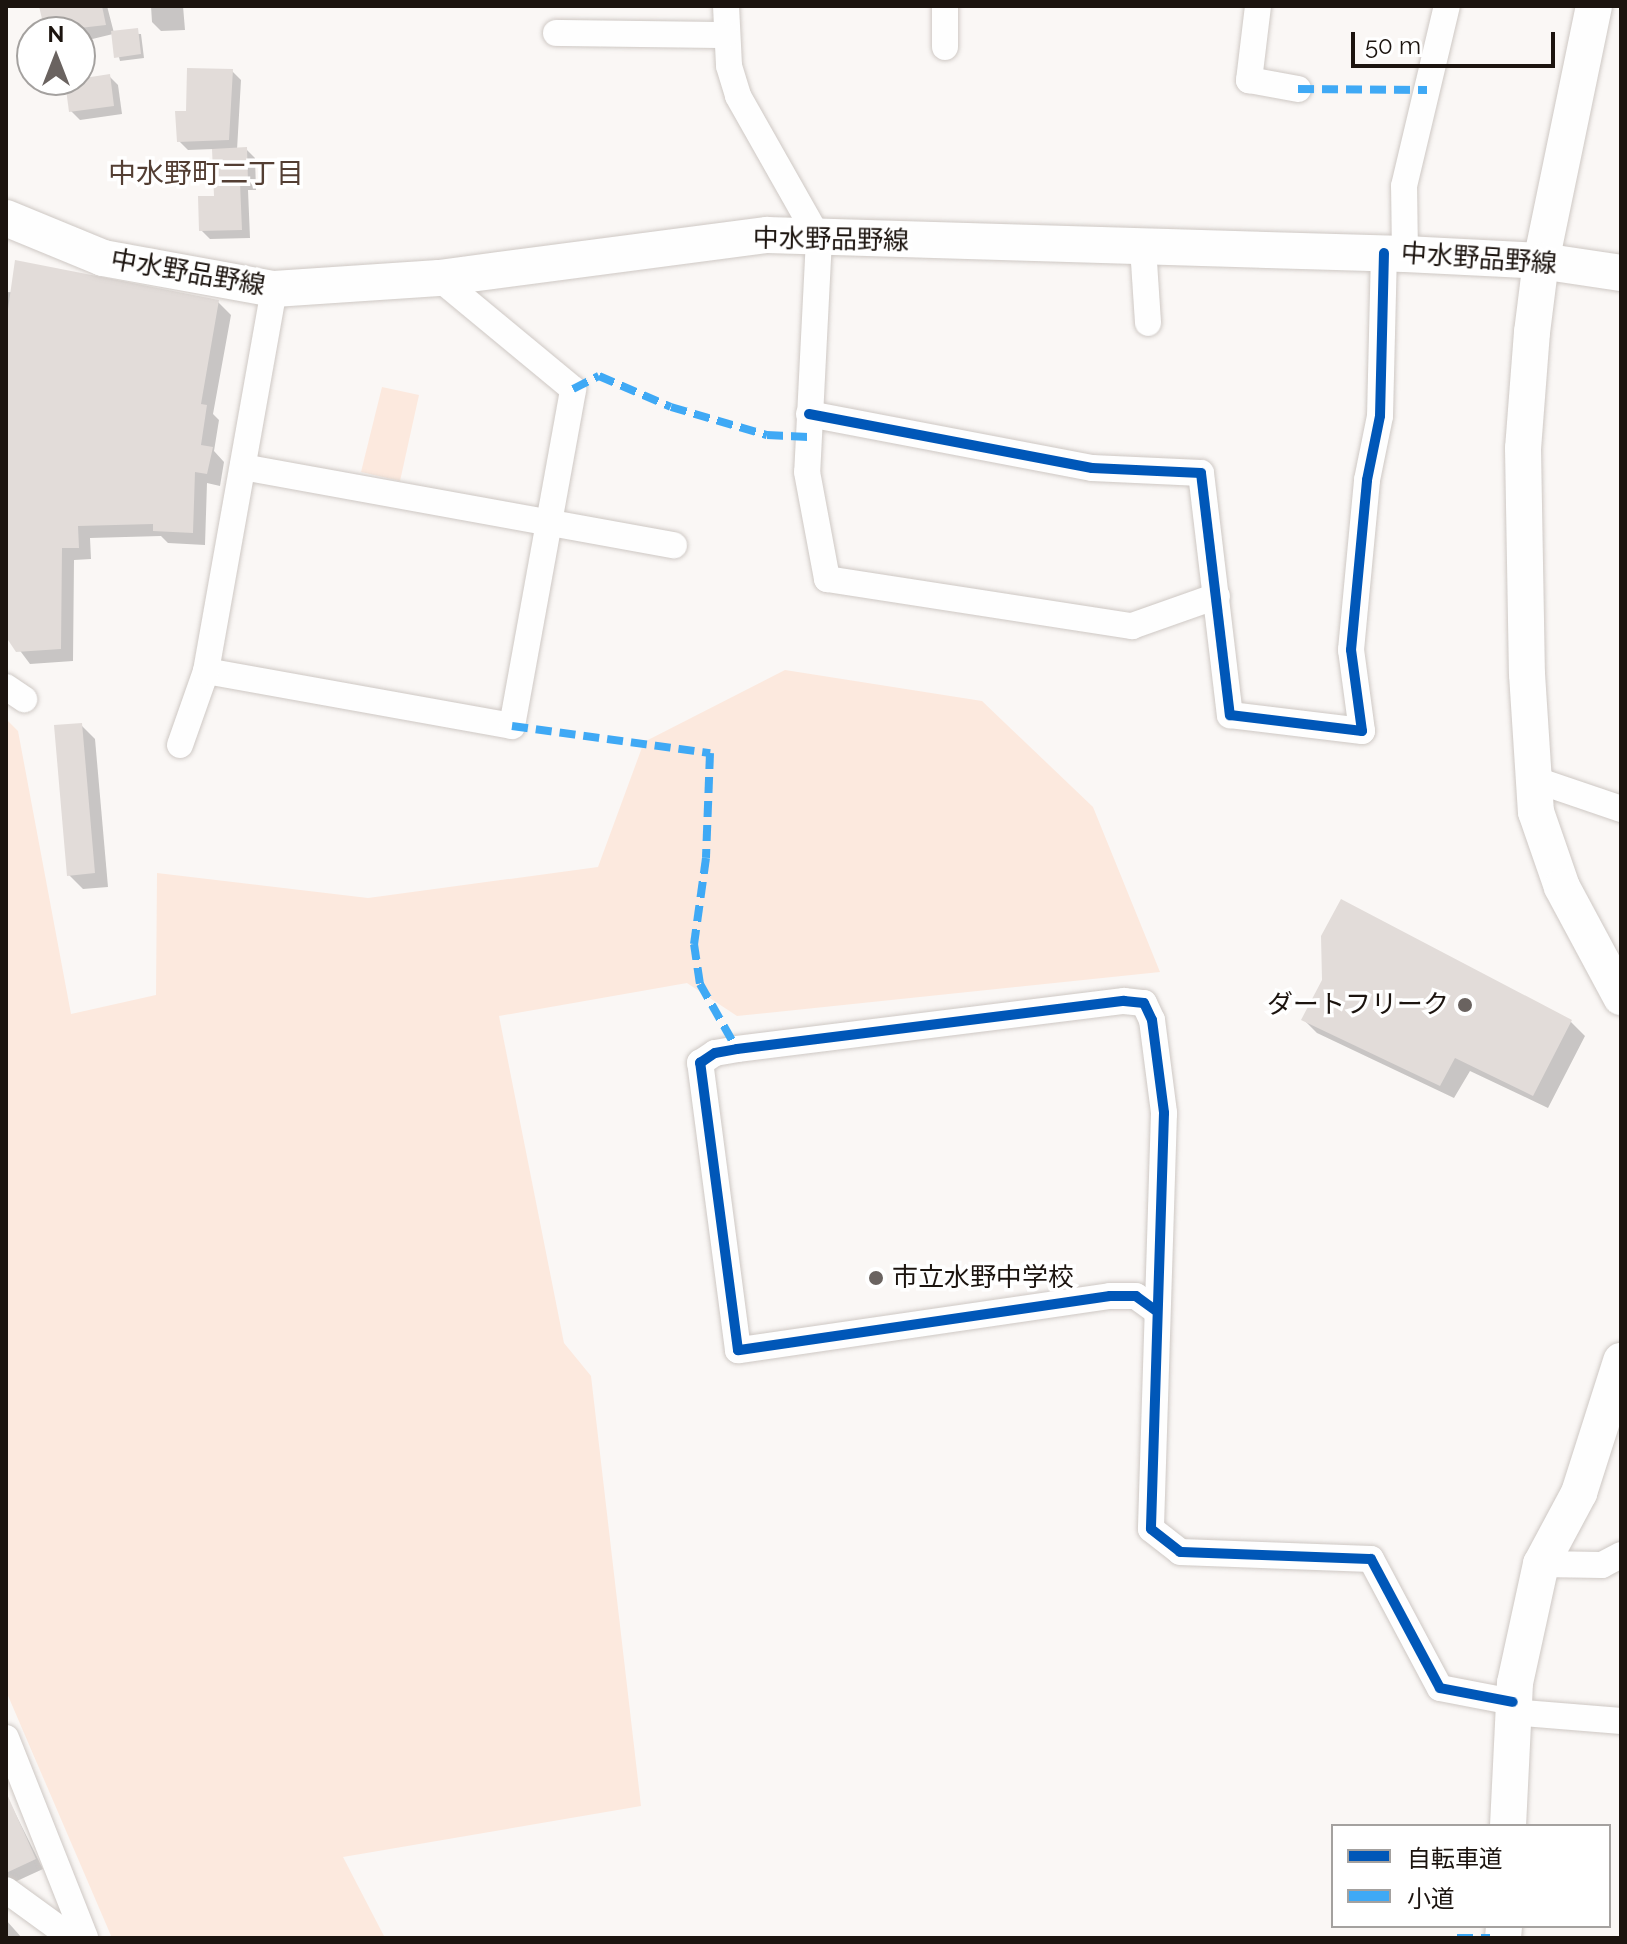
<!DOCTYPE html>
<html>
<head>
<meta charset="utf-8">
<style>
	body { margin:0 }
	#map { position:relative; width:1627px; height:1944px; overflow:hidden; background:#faf7f5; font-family:Raleway,"Noto Sans JP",sans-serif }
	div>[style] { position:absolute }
	.green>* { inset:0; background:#fce9de }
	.shadow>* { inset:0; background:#0003 }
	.building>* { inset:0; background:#e2dcd9 }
	.roads { filter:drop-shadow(0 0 2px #cec8c4) drop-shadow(0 0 2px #cec8c4) }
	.street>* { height:26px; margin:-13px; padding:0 13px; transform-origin:13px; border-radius:13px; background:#fefefe }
	.secondary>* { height:36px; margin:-18px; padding:0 18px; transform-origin:18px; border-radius:18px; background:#fefefe }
	.quiet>* { height:8px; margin-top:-4px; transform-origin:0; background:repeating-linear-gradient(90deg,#3fa9f5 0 16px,transparent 0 24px) }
	.cycleway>* { height:10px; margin:-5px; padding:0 5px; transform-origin:5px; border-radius:5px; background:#0057b8 }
	.dots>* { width:22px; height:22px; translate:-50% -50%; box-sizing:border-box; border:4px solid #fff; border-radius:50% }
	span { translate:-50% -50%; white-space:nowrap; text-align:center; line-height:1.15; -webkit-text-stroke:7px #fff; paint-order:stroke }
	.street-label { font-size:26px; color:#1c140f }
	.poi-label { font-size:26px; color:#1c140f }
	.right { translate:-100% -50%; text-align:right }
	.left { translate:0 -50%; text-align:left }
	.neighbourhood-label { font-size:28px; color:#533e33 }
	.frame { position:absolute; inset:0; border:8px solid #1c140f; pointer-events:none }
	.legend { position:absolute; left:1331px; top:1824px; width:280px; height:104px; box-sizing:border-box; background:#fff; border:2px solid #a4a19f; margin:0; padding:10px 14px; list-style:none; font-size:24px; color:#1c140f }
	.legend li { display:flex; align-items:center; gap:16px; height:40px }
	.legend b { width:40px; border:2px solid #a4a19f }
	.north { position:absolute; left:16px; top:16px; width:80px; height:80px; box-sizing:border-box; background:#fff; border:2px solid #a4a19f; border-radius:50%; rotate:0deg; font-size:22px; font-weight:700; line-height:32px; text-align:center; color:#1c140f }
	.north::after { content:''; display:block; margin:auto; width:28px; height:36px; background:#6a6360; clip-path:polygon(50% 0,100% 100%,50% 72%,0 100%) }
	.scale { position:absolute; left:1351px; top:32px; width:204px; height:36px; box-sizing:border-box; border:4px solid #1c140f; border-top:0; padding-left:10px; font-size:24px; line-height:28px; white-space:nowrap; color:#1c140f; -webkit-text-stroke:6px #fff; paint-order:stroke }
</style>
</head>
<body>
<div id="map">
	<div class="green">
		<div style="clip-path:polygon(382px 387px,419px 395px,400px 481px,361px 472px)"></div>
		<div style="clip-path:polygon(785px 670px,982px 701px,1093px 807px,1160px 972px,737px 1016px,687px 983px,499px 1016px,564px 1343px,591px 1376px,641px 1806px,343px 1857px,385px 1938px,112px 1938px,6px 1691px,6px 719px,18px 731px,71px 1014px,156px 995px,157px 873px,368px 898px,598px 867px,644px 742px)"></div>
	</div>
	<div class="shadow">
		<div style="clip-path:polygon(107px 6px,114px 33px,141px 34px,144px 58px,120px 61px,113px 34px,80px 42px,80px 32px,47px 32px,42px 8px)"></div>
		<div style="clip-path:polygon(151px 6px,183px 6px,185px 30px,161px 31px,152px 22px)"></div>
		<div style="clip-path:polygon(232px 71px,241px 80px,237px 150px,246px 149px,255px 158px,256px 190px,248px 190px,250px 238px,210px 239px,201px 230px,216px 198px,214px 149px,188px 150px,179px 141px,188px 113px)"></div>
		<div style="clip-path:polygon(109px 76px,118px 85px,122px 114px,80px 120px,71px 111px)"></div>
		<div style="clip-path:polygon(6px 292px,218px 302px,231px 315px,213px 414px,219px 420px,214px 451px,224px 462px,220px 486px,207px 483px,205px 545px,168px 543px,161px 536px,90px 538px,91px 559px,74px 560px,73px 661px,30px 664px,6px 632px)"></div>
		<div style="clip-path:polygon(81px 725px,95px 739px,108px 887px,83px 889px,69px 875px)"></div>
		<div style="clip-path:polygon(1324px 981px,1571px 1022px,1585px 1036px,1548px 1108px,1470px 1071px,1454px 1098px,1317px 1033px,1303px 1019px)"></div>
		<div style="clip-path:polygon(6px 1795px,43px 1869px,6px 1886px)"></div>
		<div style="clip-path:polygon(6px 1920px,22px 1938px,6px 1938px)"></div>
	</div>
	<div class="building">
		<div style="clip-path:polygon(39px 6px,102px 6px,106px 25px,45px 32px)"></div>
		<div style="clip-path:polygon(138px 28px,141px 54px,114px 58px,111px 31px)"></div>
		<div style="clip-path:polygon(187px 68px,233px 69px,229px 140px,177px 142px,175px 111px,186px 111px)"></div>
		<div style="clip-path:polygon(110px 74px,114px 106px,69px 112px,65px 81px)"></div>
		<div style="clip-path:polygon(247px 147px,248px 182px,240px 182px,242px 230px,199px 231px,198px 196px,214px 196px,212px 149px)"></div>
		<div style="clip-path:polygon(15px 260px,219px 300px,201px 404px,207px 405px,201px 445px,213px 447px,207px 474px,195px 472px,193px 533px,153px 531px,153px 524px,78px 526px,79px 548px,62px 548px,61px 649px,16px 652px,6px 637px,6px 323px)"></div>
		<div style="clip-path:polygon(82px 723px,95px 873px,67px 876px,54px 725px)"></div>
		<div style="clip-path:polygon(1341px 899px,1572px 1020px,1533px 1096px,1455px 1058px,1440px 1086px,1301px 1020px,1322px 980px,1321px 936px)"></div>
		<div style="clip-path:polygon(6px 1792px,36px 1859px,6px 1873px)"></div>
	</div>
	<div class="roads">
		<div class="street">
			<div style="left:726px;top:6px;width:60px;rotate:87.1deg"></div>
			<div style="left:729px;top:66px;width:31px;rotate:73deg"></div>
			<div style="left:738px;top:96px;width:164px;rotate:60.5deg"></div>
			<div style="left:819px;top:239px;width:233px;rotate:92.9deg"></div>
			<div style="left:807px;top:472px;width:109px;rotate:79.4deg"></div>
			<div style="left:827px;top:579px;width:309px;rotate:8.8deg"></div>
			<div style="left:1132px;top:626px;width:90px;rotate:-19.4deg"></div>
			<div style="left:945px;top:6px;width:41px;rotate:90deg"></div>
			<div style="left:1258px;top:6px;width:75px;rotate:96.9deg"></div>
			<div style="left:1249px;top:80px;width:50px;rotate:10.4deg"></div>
			<div style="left:556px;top:33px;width:169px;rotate:0.7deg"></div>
			<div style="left:1143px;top:247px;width:76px;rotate:86.2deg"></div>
			<div style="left:1405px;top:254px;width:68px;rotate:-90.8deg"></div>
			<div style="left:1404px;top:186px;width:185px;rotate:-76.6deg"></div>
			<div style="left:809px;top:414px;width:288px;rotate:10.8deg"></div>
			<div style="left:1092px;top:468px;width:109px;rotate:2.6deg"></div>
			<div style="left:1201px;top:473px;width:244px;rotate:83.2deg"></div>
			<div style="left:1230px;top:715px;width:133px;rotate:6.9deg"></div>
			<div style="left:1362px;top:731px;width:82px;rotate:-97.7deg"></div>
			<div style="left:1351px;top:650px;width:171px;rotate:-84.6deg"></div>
			<div style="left:1367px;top:480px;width:65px;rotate:-78.5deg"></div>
			<div style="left:1380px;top:416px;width:163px;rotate:-88.6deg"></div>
			<div style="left:243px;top:467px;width:438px;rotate:10.3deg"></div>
			<div style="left:206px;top:671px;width:311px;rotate:10.2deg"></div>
			<div style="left:512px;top:726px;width:342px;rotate:-79.7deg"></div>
			<div style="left:573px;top:389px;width:174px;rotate:-140.4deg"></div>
			<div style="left:6px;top:687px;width:22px;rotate:34deg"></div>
			<div style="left:180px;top:745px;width:78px;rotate:-70.6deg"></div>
			<div style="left:206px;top:671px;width:388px;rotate:-79.9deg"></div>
			<div style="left:1533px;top:779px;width:93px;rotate:18.8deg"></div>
			<div style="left:1155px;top:1310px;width:24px;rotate:-144deg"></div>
			<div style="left:1136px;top:1296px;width:26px;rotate:180deg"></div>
			<div style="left:1110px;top:1296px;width:376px;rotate:171.7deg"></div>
			<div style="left:738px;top:1350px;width:290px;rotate:-97.5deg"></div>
			<div style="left:700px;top:1063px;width:18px;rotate:-34deg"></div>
			<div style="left:715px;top:1053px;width:22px;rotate:-10deg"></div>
			<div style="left:737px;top:1049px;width:390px;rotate:-7.1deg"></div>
			<div style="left:1124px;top:1001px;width:20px;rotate:6deg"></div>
			<div style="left:1144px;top:1003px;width:19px;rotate:65deg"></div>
			<div style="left:1152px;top:1020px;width:94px;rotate:82.6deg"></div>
			<div style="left:1164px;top:1113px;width:416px;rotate:91.8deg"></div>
			<div style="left:1151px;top:1529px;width:37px;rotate:38deg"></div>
			<div style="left:1180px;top:1552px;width:191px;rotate:2.1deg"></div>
			<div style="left:1371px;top:1559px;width:146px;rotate:61.9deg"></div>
			<div style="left:1440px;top:1688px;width:74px;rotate:10.9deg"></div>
			<div style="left:1541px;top:1564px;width:61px;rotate:0.9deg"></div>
			<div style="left:1602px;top:1565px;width:21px;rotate:-28deg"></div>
			<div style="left:1512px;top:1712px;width:109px;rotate:4.7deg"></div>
			<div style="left:6px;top:1738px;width:215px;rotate:68.4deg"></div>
			<div style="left:6px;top:1890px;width:82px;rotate:36deg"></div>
		</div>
		<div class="secondary">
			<div style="left:1594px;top:6px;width:260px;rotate:101.7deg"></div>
			<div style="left:1541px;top:261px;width:72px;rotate:97.2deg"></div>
			<div style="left:1532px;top:332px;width:116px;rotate:94.4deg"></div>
			<div style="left:1523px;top:448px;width:226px;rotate:89deg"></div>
			<div style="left:1527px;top:674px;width:138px;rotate:86.3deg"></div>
			<div style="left:1536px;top:812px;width:79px;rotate:70.9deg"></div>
			<div style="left:1562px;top:887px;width:125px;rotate:61.8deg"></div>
			<div style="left:6px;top:218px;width:105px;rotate:22.4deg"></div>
			<div style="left:103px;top:258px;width:174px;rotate:10.3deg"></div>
			<div style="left:274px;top:289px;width:165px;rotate:-3.8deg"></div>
			<div style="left:439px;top:278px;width:331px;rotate:-7.5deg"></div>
			<div style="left:767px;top:235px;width:638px;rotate:1.71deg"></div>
			<div style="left:1405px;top:254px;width:136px;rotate:2.9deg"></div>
			<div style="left:1541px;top:261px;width:81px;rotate:8.5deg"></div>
			<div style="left:1508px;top:1826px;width:143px;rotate:-87.2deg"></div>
			<div style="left:1515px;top:1683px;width:122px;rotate:-77.7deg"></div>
			<div style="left:1541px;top:1564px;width:81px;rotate:-61.8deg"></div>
			<div style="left:1579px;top:1493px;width:139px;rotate:-72.3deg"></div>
			<div style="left:1503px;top:1938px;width:12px;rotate:-85deg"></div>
		</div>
	</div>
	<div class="quiet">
		<div style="left:1298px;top:89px;width:129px;rotate:0.4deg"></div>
		<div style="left:573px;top:389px;width:29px;rotate:-27deg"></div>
		<div style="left:599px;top:376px;width:78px;rotate:23.3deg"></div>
		<div style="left:671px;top:407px;width:100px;rotate:16.3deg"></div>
		<div style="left:767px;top:435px;width:41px;rotate:2.8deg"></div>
		<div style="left:512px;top:726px;width:200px;rotate:7.8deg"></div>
		<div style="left:710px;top:753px;width:105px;rotate:92.2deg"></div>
		<div style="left:706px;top:858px;width:87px;rotate:97.9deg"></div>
		<div style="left:694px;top:944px;width:40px;rotate:81.5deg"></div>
		<div style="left:700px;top:984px;width:75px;rotate:60.4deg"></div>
		<div style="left:1457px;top:1938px;width:33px"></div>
	</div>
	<div class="cycleway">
		<div style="left:809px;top:414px;width:288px;rotate:10.8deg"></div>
		<div style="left:1092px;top:468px;width:109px;rotate:2.6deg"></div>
		<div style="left:1201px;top:473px;width:244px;rotate:83.2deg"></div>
		<div style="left:1230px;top:715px;width:133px;rotate:6.9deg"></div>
		<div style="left:1362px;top:731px;width:82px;rotate:-97.7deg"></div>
		<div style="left:1351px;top:650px;width:171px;rotate:-84.6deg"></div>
		<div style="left:1367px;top:480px;width:65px;rotate:-78.5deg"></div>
		<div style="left:1380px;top:416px;width:163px;rotate:-88.6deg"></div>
		<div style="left:1155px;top:1310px;width:24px;rotate:-144deg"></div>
		<div style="left:1136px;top:1296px;width:26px;rotate:180deg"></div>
		<div style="left:1110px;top:1296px;width:376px;rotate:171.7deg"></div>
		<div style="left:738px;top:1350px;width:290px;rotate:-97.5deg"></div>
		<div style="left:700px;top:1063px;width:18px;rotate:-34deg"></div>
		<div style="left:715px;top:1053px;width:22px;rotate:-10deg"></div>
		<div style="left:737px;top:1049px;width:390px;rotate:-7.1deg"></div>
		<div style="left:1124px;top:1001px;width:20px;rotate:6deg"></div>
		<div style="left:1144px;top:1003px;width:19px;rotate:65deg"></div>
		<div style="left:1152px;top:1020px;width:94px;rotate:82.6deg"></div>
		<div style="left:1164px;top:1113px;width:416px;rotate:91.8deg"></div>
		<div style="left:1151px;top:1529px;width:37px;rotate:38deg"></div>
		<div style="left:1180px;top:1552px;width:191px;rotate:2.1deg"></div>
		<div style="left:1371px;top:1559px;width:146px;rotate:61.9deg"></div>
		<div style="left:1440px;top:1688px;width:74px;rotate:10.9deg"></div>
	</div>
	<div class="dots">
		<div style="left:1465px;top:1005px;background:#6a6360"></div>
		<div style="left:876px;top:1278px;background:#6a6360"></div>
	</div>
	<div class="street-label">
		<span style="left:831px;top:240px;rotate:1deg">中水野品野線</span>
		<span style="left:1479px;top:259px;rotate:4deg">中水野品野線</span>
		<span style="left:188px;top:273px;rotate:10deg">中水野品野線</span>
	</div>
	<div class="poi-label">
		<span class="right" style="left:1449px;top:1005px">ダートフリーク</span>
		<span class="left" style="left:892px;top:1278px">市立水野中学校</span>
	</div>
	<div class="neighbourhood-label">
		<span style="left:206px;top:174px">中水野町二丁目</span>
	</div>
	<div class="frame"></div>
	<ul class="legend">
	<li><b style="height:10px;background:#0057b8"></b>自転車道</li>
	<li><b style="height:10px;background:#3fa9f5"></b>小道</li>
	</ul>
	<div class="north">N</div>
	<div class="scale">50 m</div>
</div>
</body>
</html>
